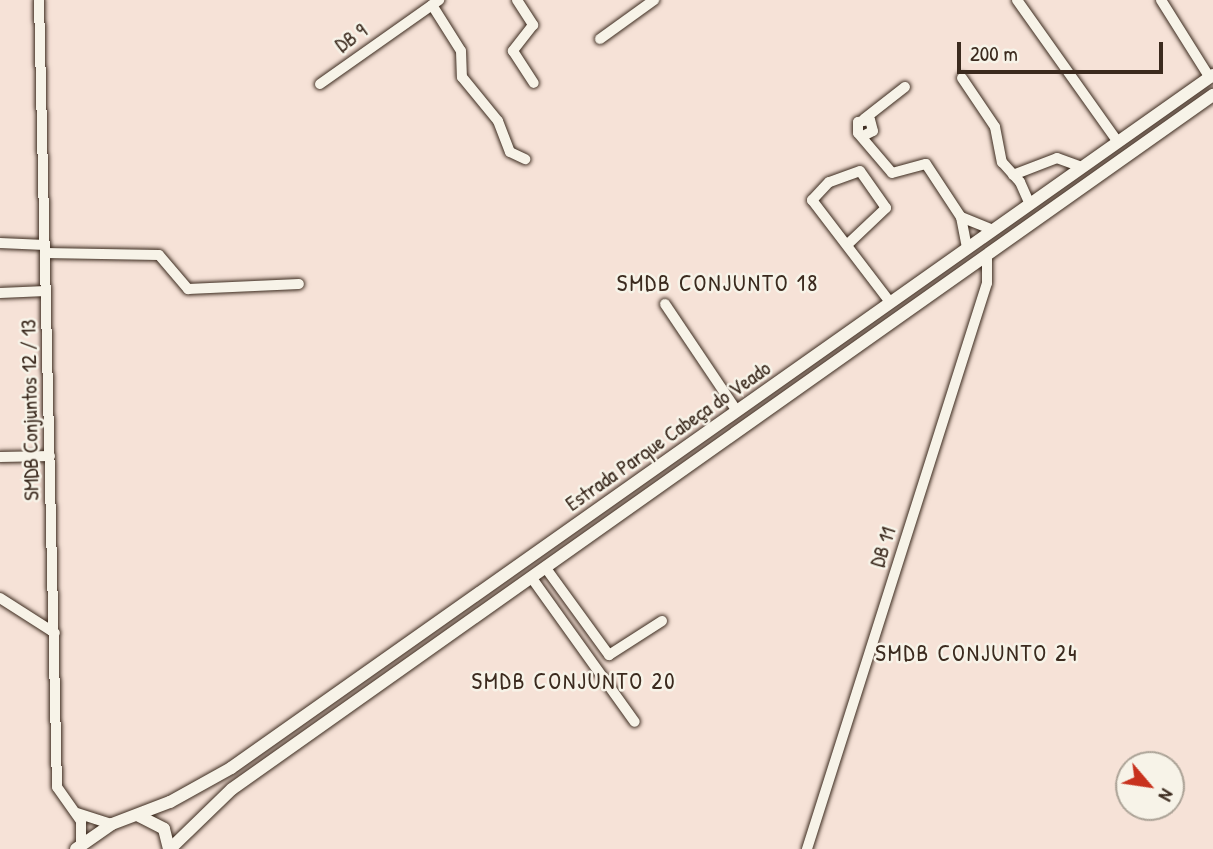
<!DOCTYPE html>
<html>
<head>
<meta charset="utf-8">
<style>
	body { margin:0 }
	#map { position:relative; width:1213px; height:849px; overflow:hidden; background:#f6e2d7; font-family:"Patrick Hand",sans-serif }
	div>[style] { position:absolute }
	.roads { filter:drop-shadow(0 0 2px #3b2a1e) drop-shadow(0 0 2px #3b2a1e) }
	.minor>* { height:10px; margin:-5px; padding:0 5px; transform-origin:5px; border-radius:5px; background:#f7f3e8 }
	.major>* { height:12px; margin:-6px; padding:0 6px; transform-origin:6px; border-radius:6px; background:#f7f3e8 }
	span { translate:-50% -50%; white-space:nowrap; text-align:center; line-height:1.15; -webkit-text-stroke:5px #f7f3e8; paint-order:stroke }
	.street-label { font-size:21px; color:#3b2a1e }
	.neighbourhood-label { font-size:23px; color:#3b2a1e; letter-spacing:2px }
	.north { position:absolute; left:1115px; top:751px; width:70px; height:70px; box-sizing:border-box; background:#f7f3e8; border:2px solid #aca397; border-radius:50%; rotate:119deg; font-size:19px; font-weight:700; line-height:28px; text-align:center; color:#3b2a1e }
	.north::after { content:''; display:block; margin:auto; width:24px; height:32px; background:#c8321e; clip-path:polygon(50% 0,100% 100%,50% 72%,0 100%) }
	.scale { position:absolute; left:957px; top:42px; width:206px; height:32px; box-sizing:border-box; border:4px solid #3b2a1e; border-top:0; padding-left:9px; font-size:21px; line-height:24px; white-space:nowrap; color:#3b2a1e; -webkit-text-stroke:5px #f7f3e8; paint-order:stroke }
</style>
</head>
<body>
<div id="map">
	<div class="roads">
		<div class="minor">
			<div style="left:39px;top:0;width:787px;rotate:88.69deg"></div>
			<div style="left:57px;top:787px;width:42px;rotate:54.8deg"></div>
			<div style="left:81px;top:821px;width:23px;rotate:90deg"></div>
			<div style="left:517px;top:0;width:30px;rotate:57deg"></div>
			<div style="left:533px;top:25px;width:33px;rotate:128deg"></div>
			<div style="left:513px;top:51px;width:38px;rotate:57deg"></div>
			<div style="left:1017px;top:0;width:174px;rotate:54.6deg"></div>
			<div style="left:1161px;top:0;width:92px;rotate:57.9deg"></div>
			<div style="left:432px;top:5px;width:54px;rotate:57.8deg"></div>
			<div style="left:461px;top:51px;width:26px;rotate:88deg"></div>
			<div style="left:462px;top:77px;width:57px;rotate:50.7deg"></div>
			<div style="left:498px;top:121px;width:33px;rotate:69deg"></div>
			<div style="left:510px;top:152px;width:17px;rotate:25deg"></div>
			<div style="left:600px;top:39px;width:67px;rotate:-35.8deg"></div>
			<div style="left:962px;top:78px;width:59px;rotate:56deg"></div>
			<div style="left:995px;top:127px;width:36px;rotate:79deg"></div>
			<div style="left:1002px;top:162px;width:27px;rotate:48deg"></div>
			<div style="left:1020px;top:182px;width:24px;rotate:66deg"></div>
			<div style="left:320px;top:84px;width:146px;rotate:-35.2deg"></div>
			<div style="left:864px;top:119px;width:52px;rotate:-38deg"></div>
			<div style="left:863px;top:136px;width:11px;rotate:-27deg"></div>
			<div style="left:873px;top:131px;width:11px;rotate:-105deg"></div>
			<div style="left:870px;top:120px;width:12px;rotate:171deg"></div>
			<div style="left:858px;top:122px;width:11px;rotate:90deg"></div>
			<div style="left:858px;top:133px;width:52px;rotate:49.6deg"></div>
			<div style="left:892px;top:173px;width:35px;rotate:-15deg"></div>
			<div style="left:926px;top:164px;width:64px;rotate:56.6deg"></div>
			<div style="left:961px;top:217px;width:32px;rotate:79deg"></div>
			<div style="left:1013px;top:175px;width:47px;rotate:-21.1deg"></div>
			<div style="left:1057px;top:158px;width:27px;rotate:20deg"></div>
			<div style="left:961px;top:217px;width:35px;rotate:22deg"></div>
			<div style="left:0;top:243px;width:45px;rotate:2.5deg"></div>
			<div style="left:849px;top:243px;width:51px;rotate:-43.4deg"></div>
			<div style="left:886px;top:208px;width:45px;rotate:-125.1deg"></div>
			<div style="left:860px;top:171px;width:33px;rotate:160deg"></div>
			<div style="left:829px;top:182px;width:25px;rotate:133deg"></div>
			<div style="left:812px;top:200px;width:128px;rotate:52.6deg"></div>
			<div style="left:45px;top:253px;width:114px;rotate:1deg"></div>
			<div style="left:159px;top:255px;width:45px;rotate:49.5deg"></div>
			<div style="left:188px;top:289px;width:111px;rotate:-2.6deg"></div>
			<div style="left:0;top:293px;width:46px;rotate:-2.5deg"></div>
			<div style="left:665px;top:304px;width:129px;rotate:56.1deg"></div>
			<div style="left:0;top:457px;width:50px;rotate:-1.1deg"></div>
			<div style="left:545px;top:567px;width:109px;rotate:54deg"></div>
			<div style="left:609px;top:655px;width:63px;rotate:-32.7deg"></div>
			<div style="left:531px;top:577px;width:178px;rotate:54.4deg"></div>
			<div style="left:0;top:598px;width:65px;rotate:32.5deg"></div>
			<div style="left:77px;top:813px;width:36px;rotate:18deg"></div>
			<div style="left:807px;top:849px;width:594px;rotate:-72.36deg"></div>
			<div style="left:987px;top:283px;width:27px;rotate:-90deg"></div>
		</div>
		<div class="major">
			<div style="left:139px;top:816px;width:28px;rotate:27deg"></div>
			<div style="left:164px;top:829px;width:21px;rotate:76deg"></div>
			<div style="left:76px;top:849px;width:44px;rotate:-34.8deg"></div>
			<div style="left:112px;top:824px;width:62px;rotate:-20.8deg"></div>
			<div style="left:170px;top:802px;width:70px;rotate:-29.1deg"></div>
			<div style="left:231px;top:768px;width:1202px;rotate:-35.21deg"></div>
			<div style="left:170px;top:849px;width:86px;rotate:-44.1deg"></div>
			<div style="left:232px;top:789px;width:1202px;rotate:-35.28deg"></div>
		</div>
	</div>
	<div class="street-label">
		<span style="left:351px;top:38px;rotate:-35deg">DB 9</span>
		<span style="left:30px;top:410px;rotate:-91deg">SMDB Conjuntos 12 / 13</span>
		<span style="left:668px;top:436px;rotate:-35deg">Estrada Parque Cabeça do Veado</span>
		<span style="left:883px;top:547px;rotate:-72deg">DB 11</span>
	</div>
	<div class="neighbourhood-label">
		<span style="left:718px;top:283px">SMDB CONJUNTO 18</span>
		<span style="left:977px;top:653px">SMDB CONJUNTO 24</span>
		<span style="left:574px;top:681px">SMDB CONJUNTO 20</span>
	</div>
	<div class="north">N</div>
	<div class="scale">200 m</div>
</div>
</body>
</html>
